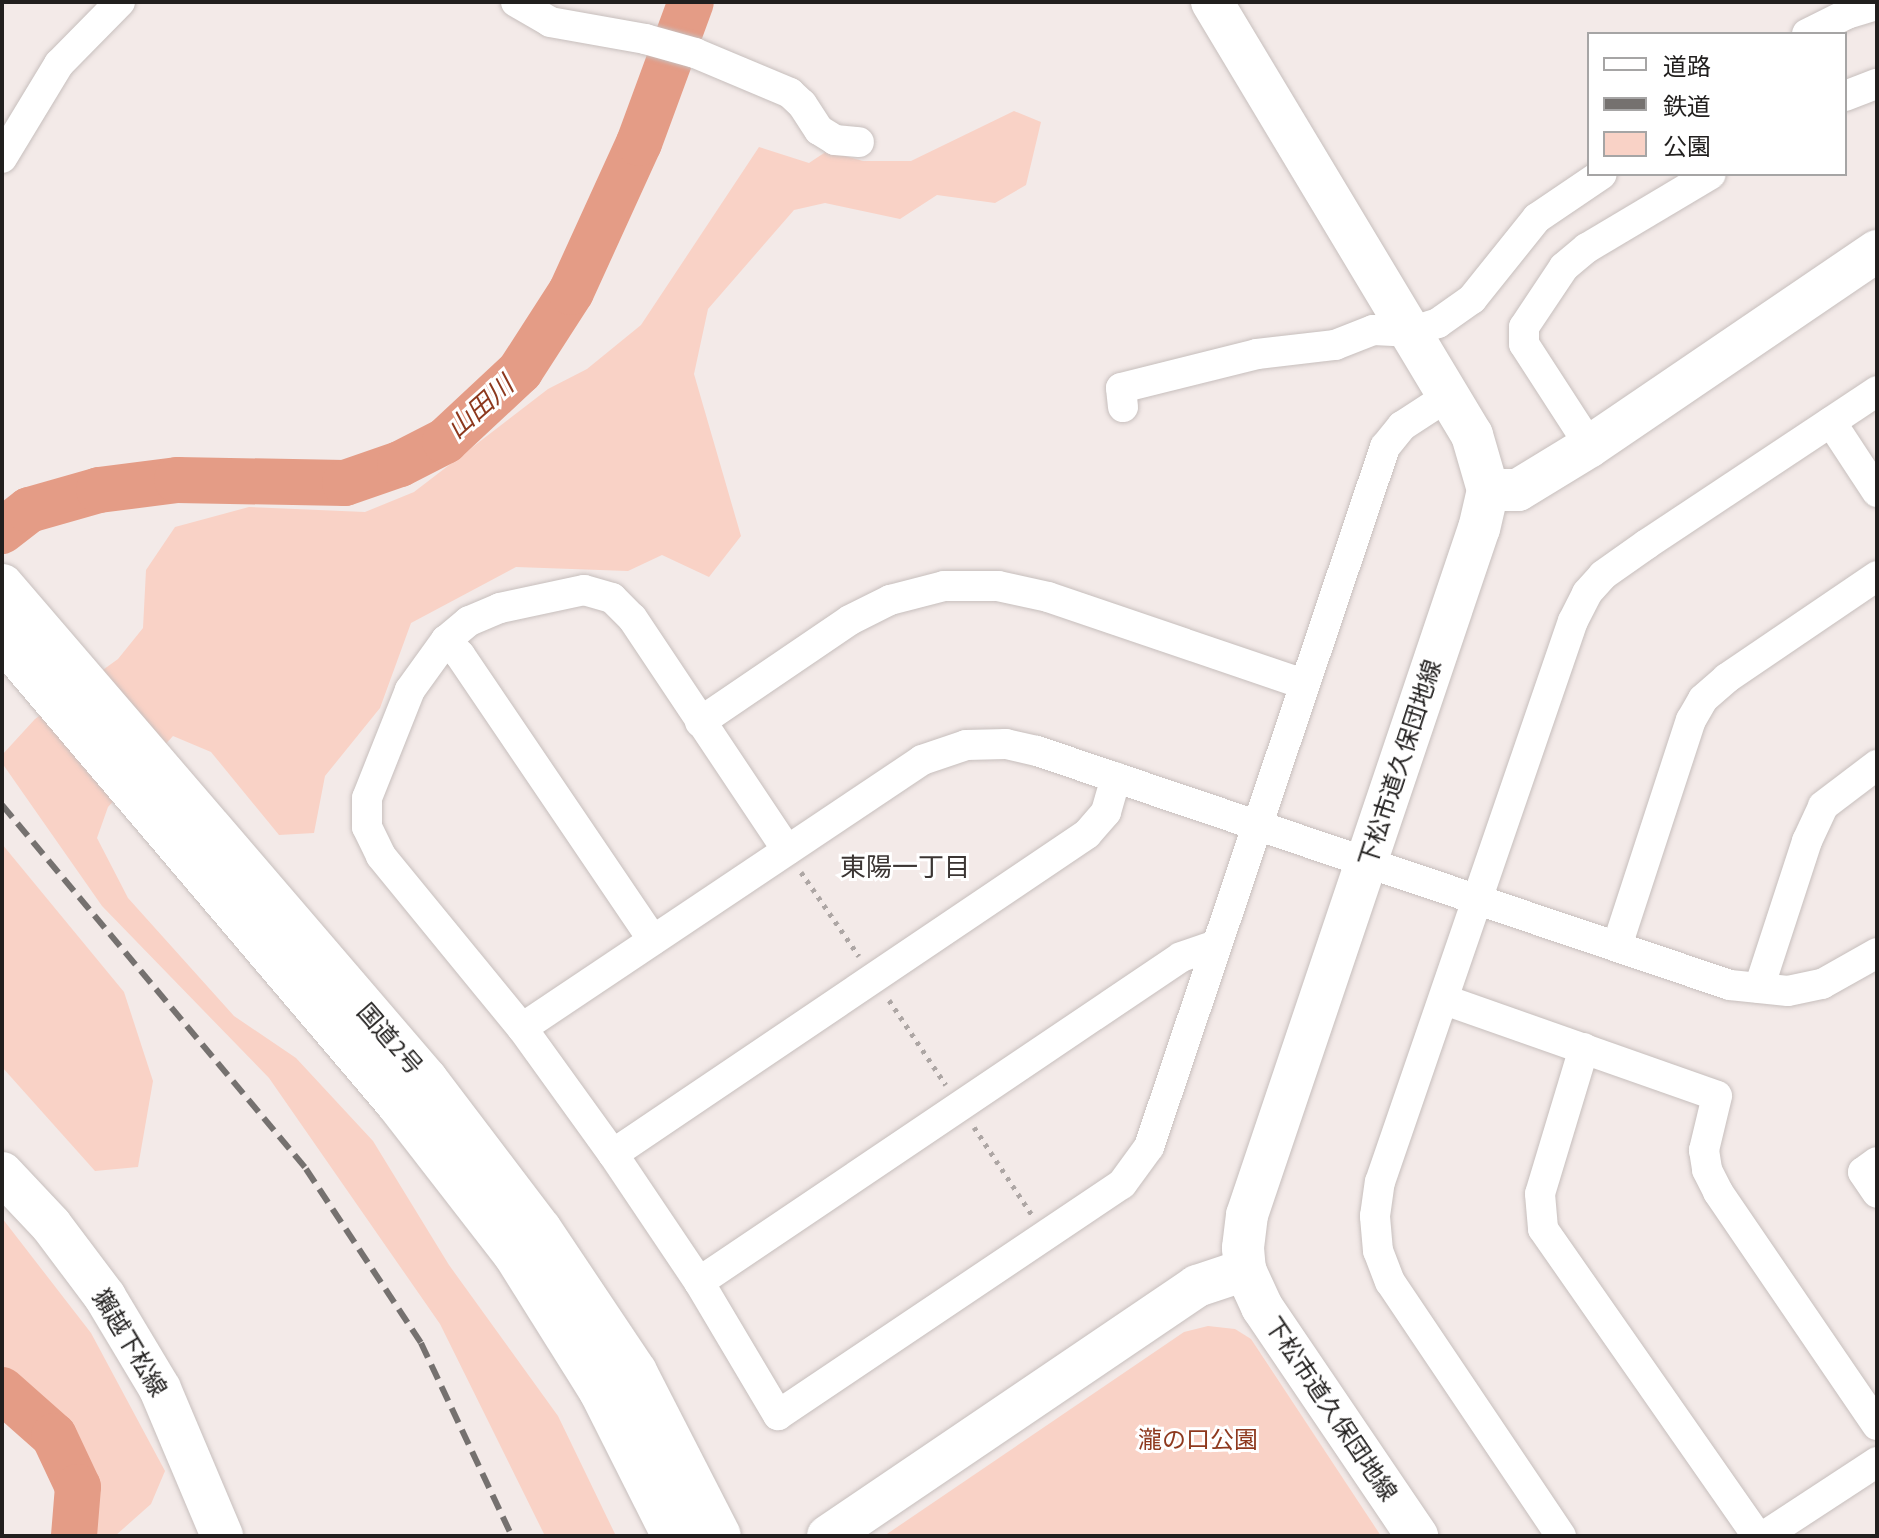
<!DOCTYPE html>
<html>
<head>
<meta charset="utf-8">
<style>
	body { margin:0 }
	#map { position:relative; width:1879px; height:1538px; overflow:hidden; background:#f3eae8; font-family:"PT Sans","Noto Sans JP",sans-serif }
	div>[style] { position:absolute }
	.green>* { inset:0; background:#f9d2c6 }
	.river>* { height:46px; margin:-23px; padding:0 23px; transform-origin:23px; border-radius:23px; background:#e49c86 }
	.path>* { height:5px; margin-top:-2.5px; transform-origin:0; background:repeating-linear-gradient(90deg,#ada6a4 0 4px,transparent 0 10px) }
	.roads { filter:drop-shadow(0 0 2px #c7bfbd) drop-shadow(0 0 2px #c7bfbd) }
	.street>* { height:30px; margin:-15px; padding:0 15px; transform-origin:15px; border-radius:15px; background:#fff }
	.secondary>* { height:42px; margin:-21px; padding:0 21px; transform-origin:21px; border-radius:21px; background:#fff }
	.highway>* { height:44px; margin:-22px; padding:0 22px; transform-origin:22px; border-radius:22px; background:#fff }
	.rail>* { height:6px; margin-top:-3px; transform-origin:0; background:repeating-linear-gradient(90deg,#75716f 0 16px,transparent 0 24px) }
	span { translate:-50% -50%; white-space:nowrap; text-align:center; line-height:1.15; -webkit-text-stroke:6px #fff; paint-order:stroke }
	.street-label { font-size:24px; color:#211f1e }
	.park-label { font-size:24px; color:#8e391e }
	.water-label { font-size:26px; color:#8d381d; font-style:italic }
	.neighbourhood-label { font-size:26px; color:#3b3533 }
	.frame { position:absolute; inset:0; border:4px solid #211f1e; pointer-events:none }
	.legend { position:absolute; left:1587px; top:32px; width:260px; height:144px; box-sizing:border-box; background:#fff; border:2px solid #a6a5a5; margin:0; padding:10px 14px; list-style:none; font-size:24px; color:#211f1e }
	.legend li { display:flex; align-items:center; gap:16px; height:40px }
	.legend b { width:40px; border:2px solid #a6a5a5 }
</style>
</head>
<body>
<div id="map">
	<div class="green">
		<div style="clip-path:polygon(1014px 111px,1041px 122px,1026px 185px,995px 203px,937px 195px,900px 219px,825px 203px,794px 210px,708px 309px,694px 374px,741px 536px,709px 577px,662px 555px,628px 571px,516px 567px,411px 623px,380px 708px,325px 776px,314px 833px,279px 835px,211px 752px,173px 736px,108px 807px,97px 838px,128px 898px,234px 1016px,296px 1058px,373px 1141px,449px 1265px,558px 1416px,616px 1536px,545px 1536px,440px 1324px,269px 1078px,102px 906px,2px 763px,2px 755px,35px 719px,118px 659px,143px 628px,146px 570px,175px 527px,249px 507px,365px 512px,414px 492px,548px 389px,587px 369px,641px 325px,759px 147px,809px 163px,827px 151px,863px 161px,911px 161px)"></div>
		<div style="clip-path:polygon(2px 844px,124px 992px,153px 1081px,138px 1167px,95px 1171px,2px 1067px)"></div>
		<div style="clip-path:polygon(2px 1218px,91px 1333px,165px 1471px,151px 1504px,115px 1536px,85px 1536px,84px 1479px,47px 1420px,2px 1383px)"></div>
		<div style="clip-path:polygon(1208px 1326px,1235px 1329px,1251px 1339px,1381px 1536px,884px 1536px,1184px 1332px)"></div>
	</div>
	<div class="river">
		<div style="left:2px;top:531px;width:34px;rotate:-38deg"></div>
		<div style="left:29px;top:510px;width:73px;rotate:-15.9deg"></div>
		<div style="left:99px;top:490px;width:79px;rotate:-7.3deg"></div>
		<div style="left:177px;top:480px;width:168px;rotate:1deg"></div>
		<div style="left:345px;top:483px;width:58px;rotate:-19.1deg"></div>
		<div style="left:400px;top:464px;width:51px;rotate:-27.1deg"></div>
		<div style="left:445px;top:441px;width:103px;rotate:-43deg"></div>
		<div style="left:520px;top:371px;width:94px;rotate:-57.2deg"></div>
		<div style="left:571px;top:292px;width:164px;rotate:-65.5deg"></div>
		<div style="left:639px;top:143px;width:150px;rotate:-69.8deg"></div>
		<div style="left:2px;top:1390px;width:69px;rotate:41.5deg"></div>
		<div style="left:54px;top:1436px;width:56px;rotate:64.8deg"></div>
		<div style="left:78px;top:1487px;width:49px;rotate:94.7deg"></div>
	</div>
	<div class="path">
		<div style="left:801px;top:872px;width:102px;rotate:55.4deg"></div>
		<div style="left:889px;top:1000px;width:102px;rotate:56.2deg"></div>
		<div style="left:974px;top:1127px;width:105px;rotate:56.6deg"></div>
	</div>
	<div class="roads">
		<div class="street">
			<div style="left:516px;top:2px;width:39px;rotate:30deg"></div>
			<div style="left:550px;top:22px;width:97px;rotate:10.1deg"></div>
			<div style="left:645px;top:39px;width:52px;rotate:15.6deg"></div>
			<div style="left:695px;top:53px;width:103px;rotate:22.8deg"></div>
			<div style="left:790px;top:93px;width:16px;rotate:43deg"></div>
			<div style="left:802px;top:104px;width:31px;rotate:57deg"></div>
			<div style="left:819px;top:130px;width:19px;rotate:32deg"></div>
			<div style="left:835px;top:140px;width:24px;rotate:5deg"></div>
			<div style="left:1807px;top:34px;width:45px;rotate:-26.6deg"></div>
			<div style="left:1847px;top:14px;width:31px;rotate:-17deg"></div>
			<div style="left:1845px;top:96px;width:34px;rotate:-21deg"></div>
			<div style="left:2px;top:158px;width:110px;rotate:-58.8deg"></div>
			<div style="left:59px;top:64px;width:87px;rotate:-45.5deg"></div>
			<div style="left:1123px;top:407px;width:19px;rotate:-96deg"></div>
			<div style="left:1121px;top:388px;width:140px;rotate:-14deg"></div>
			<div style="left:1257px;top:354px;width:79px;rotate:-6.6deg"></div>
			<div style="left:1335px;top:345px;width:41px;rotate:-21.5deg"></div>
			<div style="left:1373px;top:330px;width:36px;rotate:3deg"></div>
			<div style="left:1409px;top:332px;width:30px;rotate:-17deg"></div>
			<div style="left:1438px;top:323px;width:42px;rotate:-35.2deg"></div>
			<div style="left:1472px;top:299px;width:104px;rotate:-51.3deg"></div>
			<div style="left:1537px;top:218px;width:78px;rotate:-34.1deg"></div>
			<div style="left:1831px;top:422px;width:84px;rotate:56.7deg"></div>
			<div style="left:1590px;top:446px;width:121px;rotate:-122.9deg"></div>
			<div style="left:1524px;top:344px;width:17px;rotate:-90deg"></div>
			<div style="left:1524px;top:327px;width:72px;rotate:-56.3deg"></div>
			<div style="left:1564px;top:267px;width:30px;rotate:-40deg"></div>
			<div style="left:1587px;top:248px;width:144px;rotate:-30.8deg"></div>
			<div style="left:446px;top:640px;width:21px;rotate:47deg"></div>
			<div style="left:460px;top:655px;width:344px;rotate:55.9deg"></div>
			<div style="left:700px;top:722px;width:181px;rotate:-34.2deg"></div>
			<div style="left:850px;top:620px;width:45px;rotate:-26.6deg"></div>
			<div style="left:890px;top:600px;width:56px;rotate:-14.5deg"></div>
			<div style="left:944px;top:586px;width:54px"></div>
			<div style="left:998px;top:586px;width:51px;rotate:12.4deg"></div>
			<div style="left:1048px;top:597px;width:270px;rotate:18.8deg"></div>
			<div style="left:787px;top:850px;width:279px;rotate:-123.7deg"></div>
			<div style="left:632px;top:618px;width:28px;rotate:-135deg"></div>
			<div style="left:612px;top:598px;width:29px;rotate:-164deg"></div>
			<div style="left:584px;top:590px;width:86px;rotate:167.9deg"></div>
			<div style="left:500px;top:608px;width:34px;rotate:157deg"></div>
			<div style="left:469px;top:621px;width:30px;rotate:140deg"></div>
			<div style="left:446px;top:640px;width:62px;rotate:125.8deg"></div>
			<div style="left:410px;top:690px;width:116px;rotate:111.7deg"></div>
			<div style="left:367px;top:798px;width:29px;rotate:90deg"></div>
			<div style="left:367px;top:827px;width:32px;rotate:64deg"></div>
			<div style="left:381px;top:856px;width:222px;rotate:50.7deg"></div>
			<div style="left:522px;top:1028px;width:155px;rotate:54.2deg"></div>
			<div style="left:613px;top:1154px;width:154px;rotate:56.1deg"></div>
			<div style="left:699px;top:1282px;width:155px;rotate:59.3deg"></div>
			<div style="left:778px;top:1415px;width:414px;rotate:-33.9deg"></div>
			<div style="left:1122px;top:1184px;width:46px;rotate:-53.9deg"></div>
			<div style="left:1149px;top:1147px;width:739px;rotate:-71.37deg"></div>
			<div style="left:1385px;top:447px;width:27px;rotate:-51deg"></div>
			<div style="left:1402px;top:426px;width:55px;rotate:-33.1deg"></div>
			<div style="left:1617px;top:946px;width:238px;rotate:-71.9deg"></div>
			<div style="left:1691px;top:720px;width:24px;rotate:-60deg"></div>
			<div style="left:1703px;top:699px;width:32px;rotate:-41deg"></div>
			<div style="left:1727px;top:678px;width:181px;rotate:-34.2deg"></div>
			<div style="left:1759px;top:988px;width:155px;rotate:-71.9deg"></div>
			<div style="left:1807px;top:841px;width:38px;rotate:-65deg"></div>
			<div style="left:1823px;top:806px;width:68px;rotate:-37.2deg"></div>
			<div style="left:1445px;top:1000px;width:288px;rotate:19.4deg"></div>
			<div style="left:1717px;top:1096px;width:56px;rotate:103.5deg"></div>
			<div style="left:1704px;top:1150px;width:20px;rotate:81deg"></div>
			<div style="left:1707px;top:1170px;width:25px;rotate:63deg"></div>
			<div style="left:1718px;top:1192px;width:282px;rotate:55.7deg"></div>
			<div style="left:522px;top:1028px;width:481px;rotate:-33.8deg"></div>
			<div style="left:922px;top:760px;width:46px;rotate:-18.8deg"></div>
			<div style="left:966px;top:745px;width:40px;rotate:-1.4deg"></div>
			<div style="left:1006px;top:744px;width:32px;rotate:13deg"></div>
			<div style="left:1037px;top:751px;width:731px;rotate:18.66deg"></div>
			<div style="left:1730px;top:985px;width:58px;rotate:5.9deg"></div>
			<div style="left:1788px;top:991px;width:35px;rotate:-12deg"></div>
			<div style="left:1822px;top:984px;width:63px;rotate:-29.4deg"></div>
			<div style="left:1584px;top:1048px;width:152px;rotate:106.8deg"></div>
			<div style="left:1540px;top:1194px;width:35px;rotate:85deg"></div>
			<div style="left:1543px;top:1229px;width:374px;rotate:55.1deg"></div>
			<div style="left:613px;top:1154px;width:572px;rotate:-34.02deg"></div>
			<div style="left:1087px;top:834px;width:29px;rotate:-49deg"></div>
			<div style="left:1106px;top:812px;width:36px;rotate:-74deg"></div>
			<div style="left:1877px;top:1162px;width:17px;rotate:144deg"></div>
			<div style="left:1863px;top:1172px;width:25px;rotate:56deg"></div>
			<div style="left:699px;top:1282px;width:581px;rotate:-33.99deg"></div>
			<div style="left:1181px;top:957px;width:36px;rotate:-19deg"></div>
			<div style="left:1561px;top:1536px;width:306px;rotate:-123.9deg"></div>
			<div style="left:1390px;top:1282px;width:33px;rotate:-111deg"></div>
			<div style="left:1378px;top:1251px;width:35px;rotate:-95deg"></div>
			<div style="left:1375px;top:1216px;width:34px;rotate:-82deg"></div>
			<div style="left:1380px;top:1182px;width:593px;rotate:-71.02deg"></div>
			<div style="left:1573px;top:621px;width:31px;rotate:-63deg"></div>
			<div style="left:1587px;top:593px;width:24px;rotate:-48deg"></div>
			<div style="left:1603px;top:575px;width:54px;rotate:-35.2deg"></div>
			<div style="left:1647px;top:544px;width:276px;rotate:-33.6deg"></div>
			<div style="left:1764px;top:1536px;width:135px;rotate:-33.2deg"></div>
		</div>
		<div class="secondary">
			<div style="left:1212px;top:2px;width:505px;rotate:59.02deg"></div>
			<div style="left:1472px;top:435px;width:57px;rotate:73.8deg"></div>
			<div style="left:1488px;top:490px;width:39px;rotate:103deg"></div>
			<div style="left:1479px;top:528px;width:725px;rotate:108.66deg"></div>
			<div style="left:1247px;top:1215px;width:33px;rotate:97deg"></div>
			<div style="left:1243px;top:1248px;width:22px;rotate:85deg"></div>
			<div style="left:1245px;top:1270px;width:41px;rotate:65.3deg"></div>
			<div style="left:1262px;top:1307px;width:277px;rotate:55.9deg"></div>
			<div style="left:1488px;top:490px;width:30px"></div>
			<div style="left:1518px;top:490px;width:84px;rotate:-31.4deg"></div>
			<div style="left:1590px;top:446px;width:347px;rotate:-34.2deg"></div>
			<div style="left:2px;top:1173px;width:71px;rotate:46.7deg"></div>
			<div style="left:51px;top:1225px;width:90px;rotate:53.1deg"></div>
			<div style="left:105px;top:1297px;width:107px;rotate:59.1deg"></div>
			<div style="left:160px;top:1389px;width:160px;rotate:67.1deg"></div>
			<div style="left:828px;top:1536px;width:446px;rotate:-34.1deg"></div>
			<div style="left:1197px;top:1286px;width:51px;rotate:-18.4deg"></div>
		</div>
		<div class="highway">
			<div style="left:2px;top:586px;width:651px;rotate:49.36deg"></div>
			<div style="left:426px;top:1080px;width:188px;rotate:52.8deg"></div>
			<div style="left:540px;top:1230px;width:171px;rotate:56.2deg"></div>
			<div style="left:635px;top:1372px;width:184px;rotate:62.9deg"></div>
			<div style="left:2px;top:637px;width:610px;rotate:49.65deg"></div>
			<div style="left:397px;top:1102px;width:192px;rotate:52.2deg"></div>
			<div style="left:515px;top:1254px;width:162px;rotate:57.9deg"></div>
			<div style="left:601px;top:1391px;width:162px;rotate:63.3deg"></div>
		</div>
	</div>
	<div class="rail">
		<div style="left:2px;top:805px;width:474px;rotate:50.1deg"></div>
		<div style="left:306px;top:1169px;width:209px;rotate:56.5deg"></div>
		<div style="left:421px;top:1343px;width:213px;rotate:64.8deg"></div>
	</div>
	<div class="street-label">
		<span style="left:1400px;top:763px;rotate:-72deg">下松市道久保団地線</span>
		<span style="left:390px;top:1039px;rotate:49deg">国道2号</span>
		<span style="left:130px;top:1343px;rotate:59deg">獺越下松線</span>
		<span style="left:1331px;top:1409px;rotate:56deg">下松市道久保団地線</span>
	</div>
	<div class="park-label">
		<span style="left:1198px;top:1440px">瀧の口公園</span>
	</div>
	<div class="water-label">
		<span style="left:480px;top:407px;rotate:-42deg">山田川</span>
	</div>
	<div class="neighbourhood-label">
		<span style="left:905px;top:867px">東陽一丁目</span>
	</div>
	<div class="frame"></div>
	<ul class="legend">
	<li><b style="height:10px;background:#fff"></b>道路</li>
	<li><b style="height:10px;background:#75716f"></b>鉄道</li>
	<li><b style="height:22px;background:#f9d2c6"></b>公園</li>
	</ul>
</div>
</body>
</html>
